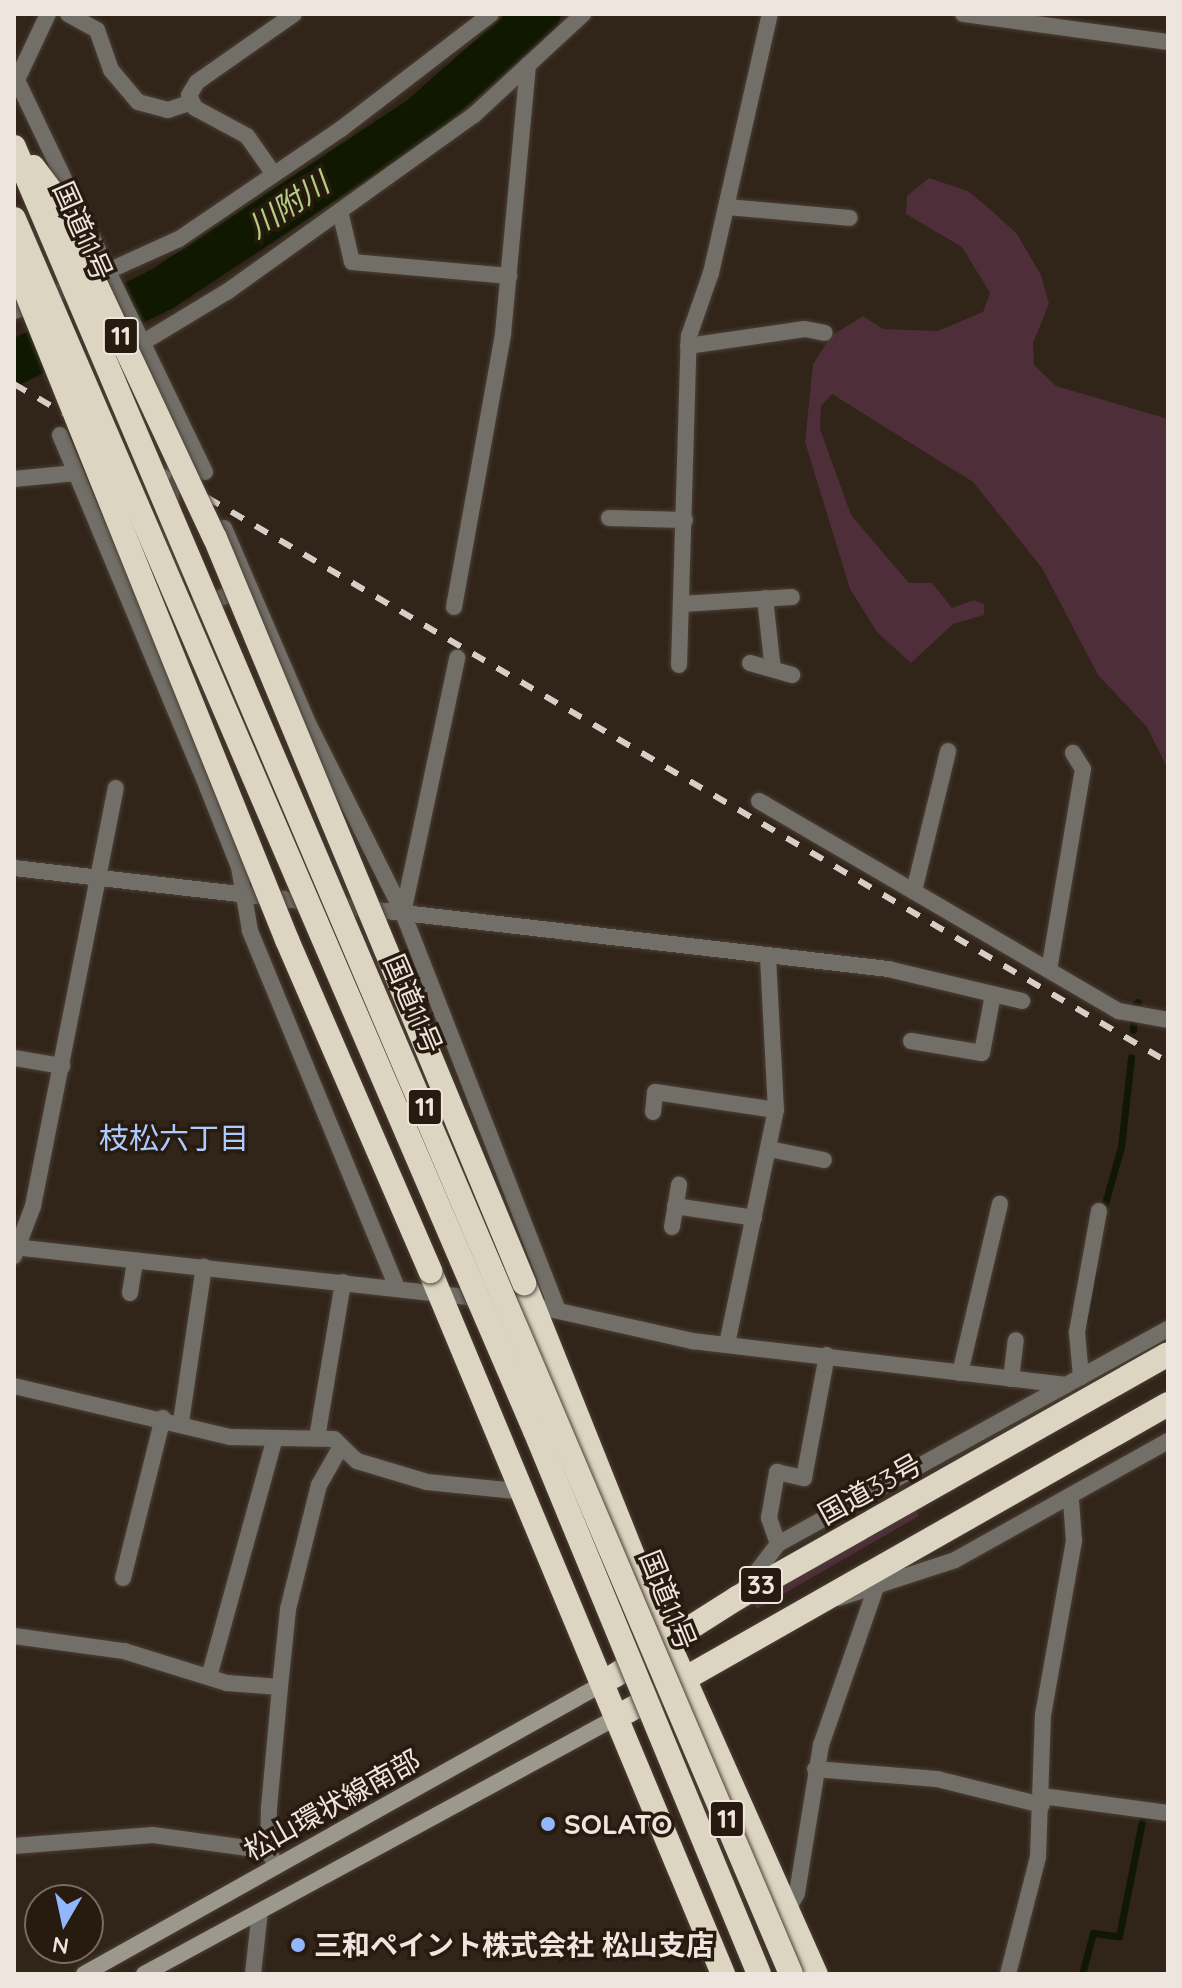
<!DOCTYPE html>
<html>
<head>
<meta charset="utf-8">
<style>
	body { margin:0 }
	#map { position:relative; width:1182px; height:1988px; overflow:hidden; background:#312419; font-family:Quicksand,"Noto Sans JP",sans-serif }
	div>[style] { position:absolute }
	.green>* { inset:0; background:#4e2e39 }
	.stream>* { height:7px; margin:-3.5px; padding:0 3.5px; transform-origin:3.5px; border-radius:3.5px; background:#101801 }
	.river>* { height:44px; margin:-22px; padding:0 22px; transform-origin:22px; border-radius:22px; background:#101801 }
	.roads { filter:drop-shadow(0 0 2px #4b3f35) drop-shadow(0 0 2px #4b3f35) }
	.street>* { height:16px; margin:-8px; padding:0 8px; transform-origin:8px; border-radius:8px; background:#726f68 }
	.secondary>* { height:16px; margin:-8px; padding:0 8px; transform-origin:8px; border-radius:8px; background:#9c988c }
	.highway>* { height:24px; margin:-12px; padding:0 12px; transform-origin:12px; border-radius:12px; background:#dbd5c1 }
	.rail>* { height:6px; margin-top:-3px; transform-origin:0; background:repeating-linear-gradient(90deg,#d7cec7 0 14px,transparent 0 28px) }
	.bridges { filter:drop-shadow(0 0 2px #4b3f35) drop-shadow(0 0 2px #4b3f35) }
	.highway-bridge>* { height:24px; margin:-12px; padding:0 12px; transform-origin:12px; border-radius:12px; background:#dbd5c1 }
	.dots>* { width:22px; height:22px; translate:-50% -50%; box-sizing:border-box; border:4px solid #271b10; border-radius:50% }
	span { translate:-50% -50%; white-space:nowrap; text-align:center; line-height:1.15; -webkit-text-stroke:7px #271b10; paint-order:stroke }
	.shield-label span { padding:2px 6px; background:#271b10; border:2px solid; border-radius:6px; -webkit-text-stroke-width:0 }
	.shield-label { font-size:26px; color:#eee5de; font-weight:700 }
	.street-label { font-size:28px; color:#eee5de }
	.poi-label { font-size:28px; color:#eee5de; font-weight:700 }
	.left { translate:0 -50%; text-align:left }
	.water-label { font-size:30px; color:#b2ce81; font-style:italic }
	.neighbourhood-label { font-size:30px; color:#aecbff }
	.frame { position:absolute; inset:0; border:16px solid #eee5de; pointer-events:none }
	.north { position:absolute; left:24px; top:1884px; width:80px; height:80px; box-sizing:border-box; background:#271b10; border:2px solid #776c62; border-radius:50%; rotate:189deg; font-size:22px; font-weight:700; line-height:32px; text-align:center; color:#eee5de }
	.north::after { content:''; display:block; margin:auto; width:28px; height:36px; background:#92b7fd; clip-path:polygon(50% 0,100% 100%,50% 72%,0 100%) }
</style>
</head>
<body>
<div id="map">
	<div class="green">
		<div style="clip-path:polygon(929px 178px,968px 191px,991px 210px,1017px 234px,1041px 275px,1049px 304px,1033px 343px,1034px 365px,1056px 386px,1168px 419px,1168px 769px,1147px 727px,1098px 675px,1042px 568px,973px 482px,832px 394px,821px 406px,820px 429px,851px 515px,909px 583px,932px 583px,952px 608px,974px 600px,984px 604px,984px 615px,953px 624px,911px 663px,877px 632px,850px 589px,805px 442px,813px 364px,831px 336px,863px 316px,883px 329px,938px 331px,983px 312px,990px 293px,962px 247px,906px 214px,907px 196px)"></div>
		<div style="clip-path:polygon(915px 1509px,919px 1516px,757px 1609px,753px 1603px)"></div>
	</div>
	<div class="stream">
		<div style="left:1135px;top:1005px;width:4px;rotate:-45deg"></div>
		<div style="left:1133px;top:1030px;width:9px;rotate:-90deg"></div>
		<div style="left:1102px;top:1214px;width:70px;rotate:-74.2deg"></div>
		<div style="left:1121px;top:1147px;width:90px;rotate:-83.6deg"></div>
		<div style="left:1086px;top:1320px;width:47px;rotate:-80.1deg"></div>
		<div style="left:1082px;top:1974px;width:42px;rotate:-75deg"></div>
		<div style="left:1093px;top:1933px;width:26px;rotate:7deg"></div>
		<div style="left:1119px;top:1936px;width:122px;rotate:-78.7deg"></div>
		<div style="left:1143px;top:1816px;width:6px;rotate:9deg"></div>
	</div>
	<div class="river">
		<div style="left:14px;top:363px;width:165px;rotate:-26.6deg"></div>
		<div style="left:162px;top:289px;width:308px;rotate:-33.5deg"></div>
		<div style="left:419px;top:119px;width:159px;rotate:-41.2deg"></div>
	</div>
	<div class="roads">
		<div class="street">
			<div style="left:68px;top:14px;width:33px;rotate:29deg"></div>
			<div style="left:97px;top:30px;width:42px;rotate:70.7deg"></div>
			<div style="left:111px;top:70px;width:42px;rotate:49.8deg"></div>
			<div style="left:138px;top:102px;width:31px;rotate:15deg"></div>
			<div style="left:168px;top:110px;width:22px;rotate:-18deg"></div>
			<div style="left:963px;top:14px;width:207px;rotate:7.8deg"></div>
			<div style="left:14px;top:74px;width:218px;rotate:64.5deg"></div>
			<div style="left:108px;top:271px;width:102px;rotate:156.9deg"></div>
			<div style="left:14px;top:86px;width:80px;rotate:-64.7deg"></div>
			<div style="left:273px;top:173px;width:45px;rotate:-125.1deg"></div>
			<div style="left:247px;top:136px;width:59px;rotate:-151.7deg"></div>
			<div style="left:195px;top:108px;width:14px;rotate:-115deg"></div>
			<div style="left:189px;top:95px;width:15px;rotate:-58deg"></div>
			<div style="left:197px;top:82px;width:118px;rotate:-35deg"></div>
			<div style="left:727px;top:207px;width:123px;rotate:5.1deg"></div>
			<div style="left:340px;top:211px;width:52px;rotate:76.8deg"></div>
			<div style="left:352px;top:262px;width:158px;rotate:5.1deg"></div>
			<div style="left:142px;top:343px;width:100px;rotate:-31.2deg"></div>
			<div style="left:228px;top:291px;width:302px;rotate:-35.6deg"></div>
			<div style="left:474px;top:115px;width:149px;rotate:-42.8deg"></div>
			<div style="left:688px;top:346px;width:118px;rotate:-8.3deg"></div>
			<div style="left:805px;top:329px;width:20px;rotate:11deg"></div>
			<div style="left:60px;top:435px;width:362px;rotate:67.3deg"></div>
			<div style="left:200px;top:769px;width:105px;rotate:68.3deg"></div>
			<div style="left:239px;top:867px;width:65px;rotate:80.2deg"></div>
			<div style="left:250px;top:931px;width:386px;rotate:67.6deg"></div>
			<div style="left:205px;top:472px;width:223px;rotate:-115.8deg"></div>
			<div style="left:108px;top:271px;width:78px;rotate:-24.3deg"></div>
			<div style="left:179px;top:239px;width:196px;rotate:-34.2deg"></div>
			<div style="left:341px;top:129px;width:189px;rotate:-37.5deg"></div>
			<div style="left:14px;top:479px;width:62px;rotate:-5.5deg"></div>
			<div style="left:609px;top:518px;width:76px;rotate:1.5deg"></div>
			<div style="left:224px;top:528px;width:210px;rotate:66.7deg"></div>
			<div style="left:307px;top:721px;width:215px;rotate:63.4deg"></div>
			<div style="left:403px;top:913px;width:424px;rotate:68.7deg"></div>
			<div style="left:175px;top:575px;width:46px;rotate:-100.1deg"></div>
			<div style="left:167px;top:530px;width:75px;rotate:-83.1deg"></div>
			<div style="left:765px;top:598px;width:72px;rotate:83.7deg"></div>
			<div style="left:682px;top:604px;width:110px;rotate:-3.6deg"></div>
			<div style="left:454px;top:607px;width:277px;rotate:-79.8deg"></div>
			<div style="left:503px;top:334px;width:270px;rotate:-84.7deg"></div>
			<div style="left:150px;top:625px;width:101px;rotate:-21deg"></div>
			<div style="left:750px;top:663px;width:44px;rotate:15.9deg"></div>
			<div style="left:679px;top:665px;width:329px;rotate:-88.3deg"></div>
			<div style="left:689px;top:336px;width:67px;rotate:-70.8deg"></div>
			<div style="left:711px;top:273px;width:266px;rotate:-77.2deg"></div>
			<div style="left:759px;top:801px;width:417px;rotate:30.3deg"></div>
			<div style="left:1119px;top:1011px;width:50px;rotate:10.4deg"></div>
			<div style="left:14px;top:868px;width:880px;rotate:6.59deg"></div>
			<div style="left:888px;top:969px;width:138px;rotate:13.4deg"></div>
			<div style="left:914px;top:891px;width:144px;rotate:-76.3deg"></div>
			<div style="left:403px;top:913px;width:261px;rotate:-78deg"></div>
			<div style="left:1049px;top:970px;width:204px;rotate:-80.4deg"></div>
			<div style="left:1083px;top:769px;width:19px;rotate:-122deg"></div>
			<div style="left:911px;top:1041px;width:72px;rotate:9.6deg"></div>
			<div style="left:982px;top:1053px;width:60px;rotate:-79.4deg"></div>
			<div style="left:14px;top:1058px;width:49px;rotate:9.5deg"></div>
			<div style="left:653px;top:1112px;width:20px;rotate:-84deg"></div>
			<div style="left:655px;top:1092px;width:122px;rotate:8.5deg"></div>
			<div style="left:769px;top:1149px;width:56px;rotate:11.3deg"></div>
			<div style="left:675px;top:1206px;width:80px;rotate:8.6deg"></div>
			<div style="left:672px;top:1227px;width:43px;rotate:-80.5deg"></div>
			<div style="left:14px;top:1247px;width:473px;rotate:6.3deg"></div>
			<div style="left:14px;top:1256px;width:53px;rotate:-69.2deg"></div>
			<div style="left:33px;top:1206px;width:426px;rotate:-78.8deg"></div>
			<div style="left:130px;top:1293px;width:33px;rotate:-81deg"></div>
			<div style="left:527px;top:1304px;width:169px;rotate:12.6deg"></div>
			<div style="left:692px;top:1341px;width:377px;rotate:6.7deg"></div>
			<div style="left:727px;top:1344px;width:239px;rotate:-78.2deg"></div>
			<div style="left:776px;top:1110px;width:155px;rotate:-93deg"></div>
			<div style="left:960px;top:1373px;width:174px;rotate:-76.7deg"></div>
			<div style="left:1081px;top:1377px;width:45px;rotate:-95.1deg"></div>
			<div style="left:1077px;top:1332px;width:123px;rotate:-79.7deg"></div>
			<div style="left:1011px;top:1379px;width:39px;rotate:-83deg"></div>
			<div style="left:14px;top:1386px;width:222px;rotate:13.3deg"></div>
			<div style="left:230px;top:1437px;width:104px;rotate:1.1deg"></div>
			<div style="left:334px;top:1439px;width:32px;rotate:44deg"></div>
			<div style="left:357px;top:1461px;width:73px;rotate:16.7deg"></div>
			<div style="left:427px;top:1482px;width:99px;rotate:5.8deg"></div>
			<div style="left:181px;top:1422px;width:157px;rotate:-81.6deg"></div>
			<div style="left:317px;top:1438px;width:158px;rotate:-80.5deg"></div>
			<div style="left:778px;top:1544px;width:28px;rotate:-109deg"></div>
			<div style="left:769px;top:1518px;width:47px;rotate:-80.1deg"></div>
			<div style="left:777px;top:1472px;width:28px;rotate:13deg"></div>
			<div style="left:804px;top:1478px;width:125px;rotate:-79.4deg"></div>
			<div style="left:123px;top:1578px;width:165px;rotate:-76deg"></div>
			<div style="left:742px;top:1591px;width:59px;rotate:-52.5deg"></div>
			<div style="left:778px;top:1544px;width:445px;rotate:-28.9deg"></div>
			<div style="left:839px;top:1598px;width:122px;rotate:-18.1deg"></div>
			<div style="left:955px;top:1560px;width:244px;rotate:-29.2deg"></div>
			<div style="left:14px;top:1636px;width:111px;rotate:7.8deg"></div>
			<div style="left:124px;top:1651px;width:108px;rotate:17.3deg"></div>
			<div style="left:227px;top:1683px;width:53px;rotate:4.3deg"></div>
			<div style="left:280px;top:1687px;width:121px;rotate:95.2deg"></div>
			<div style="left:269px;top:1807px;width:44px;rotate:91.3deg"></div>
			<div style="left:268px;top:1851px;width:17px;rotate:59deg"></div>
			<div style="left:209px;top:1677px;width:245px;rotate:-74.6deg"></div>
			<div style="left:280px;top:1687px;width:78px;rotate:-84.1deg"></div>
			<div style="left:288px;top:1609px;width:128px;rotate:-76deg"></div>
			<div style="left:319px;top:1485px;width:40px;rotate:-60.3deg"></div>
			<div style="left:815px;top:1769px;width:122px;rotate:4.7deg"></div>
			<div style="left:937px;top:1779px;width:108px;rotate:13.9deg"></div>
			<div style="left:1042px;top:1796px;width:127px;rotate:7.7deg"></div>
			<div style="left:14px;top:1846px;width:139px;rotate:-4.5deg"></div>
			<div style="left:153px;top:1835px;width:116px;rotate:7.9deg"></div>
			<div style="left:786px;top:1913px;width:23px;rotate:-61deg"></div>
			<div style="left:797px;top:1893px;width:150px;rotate:-80.8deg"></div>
			<div style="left:821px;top:1745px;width:164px;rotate:-70.8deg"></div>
			<div style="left:253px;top:1974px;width:63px;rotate:-83.7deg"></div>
			<div style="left:1008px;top:1974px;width:121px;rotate:-75.6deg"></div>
			<div style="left:1038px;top:1857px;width:142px;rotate:-88deg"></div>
			<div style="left:1043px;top:1715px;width:177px;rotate:-79.9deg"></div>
			<div style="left:1074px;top:1541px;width:40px;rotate:-94.3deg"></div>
		</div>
		<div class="secondary">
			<div style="left:84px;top:1974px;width:596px;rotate:-29.23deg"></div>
			<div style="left:144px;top:1974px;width:541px;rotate:-28.51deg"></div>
		</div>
		<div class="highway">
			<div style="left:430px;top:1271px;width:762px;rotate:67.37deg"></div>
			<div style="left:524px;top:1283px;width:385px;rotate:68.2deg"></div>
			<div style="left:667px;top:1640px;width:366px;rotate:66deg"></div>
			<div style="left:614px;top:1676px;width:146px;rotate:-32.4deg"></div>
			<div style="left:737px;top:1598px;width:495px;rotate:-29.5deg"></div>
			<div style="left:628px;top:1711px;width:621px;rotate:-29.62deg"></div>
		</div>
	</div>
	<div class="rail">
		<div style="left:14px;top:384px;width:1338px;rotate:30.44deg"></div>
	</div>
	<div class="bridges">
		<div class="highway-bridge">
			<div style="left:14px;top:147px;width:1985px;rotate:66.96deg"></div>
			<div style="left:33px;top:167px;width:35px;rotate:53deg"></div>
			<div style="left:54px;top:195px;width:379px;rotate:64.9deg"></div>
			<div style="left:215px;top:538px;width:807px;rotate:67.47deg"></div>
			<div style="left:14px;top:219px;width:1319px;rotate:66.74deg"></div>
			<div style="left:535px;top:1431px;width:587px;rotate:67.58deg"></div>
			<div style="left:14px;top:262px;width:731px;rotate:68.07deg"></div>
			<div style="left:287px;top:940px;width:361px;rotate:66.6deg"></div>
		</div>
	</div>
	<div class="dots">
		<div style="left:548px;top:1824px;background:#92b7fd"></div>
		<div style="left:298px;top:1945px;background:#92b7fd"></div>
	</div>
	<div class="shield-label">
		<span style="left:121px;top:336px">11</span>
		<span style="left:425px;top:1107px">11</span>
		<span style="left:761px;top:1585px">33</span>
		<span style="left:727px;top:1819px">11</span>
	</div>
	<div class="street-label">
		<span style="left:83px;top:231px;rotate:66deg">国道11号</span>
		<span style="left:413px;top:1004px;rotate:67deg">国道11号</span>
		<span style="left:870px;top:1489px;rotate:-29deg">国道33号</span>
		<span style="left:668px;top:1600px;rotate:68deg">国道11号</span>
		<span style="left:332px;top:1805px;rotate:-29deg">松山環状線南部</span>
	</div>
	<div class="poi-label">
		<span class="left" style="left:564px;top:1824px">SOLATO</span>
		<span class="left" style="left:314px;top:1945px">三和ペイント株式会社 松山支店</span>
	</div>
	<div class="water-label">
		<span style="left:288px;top:205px;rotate:-34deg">川附川</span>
	</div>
	<div class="neighbourhood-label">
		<span style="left:174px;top:1138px">枝松六丁目</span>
	</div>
	<div class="frame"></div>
	<div class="north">N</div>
</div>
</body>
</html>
